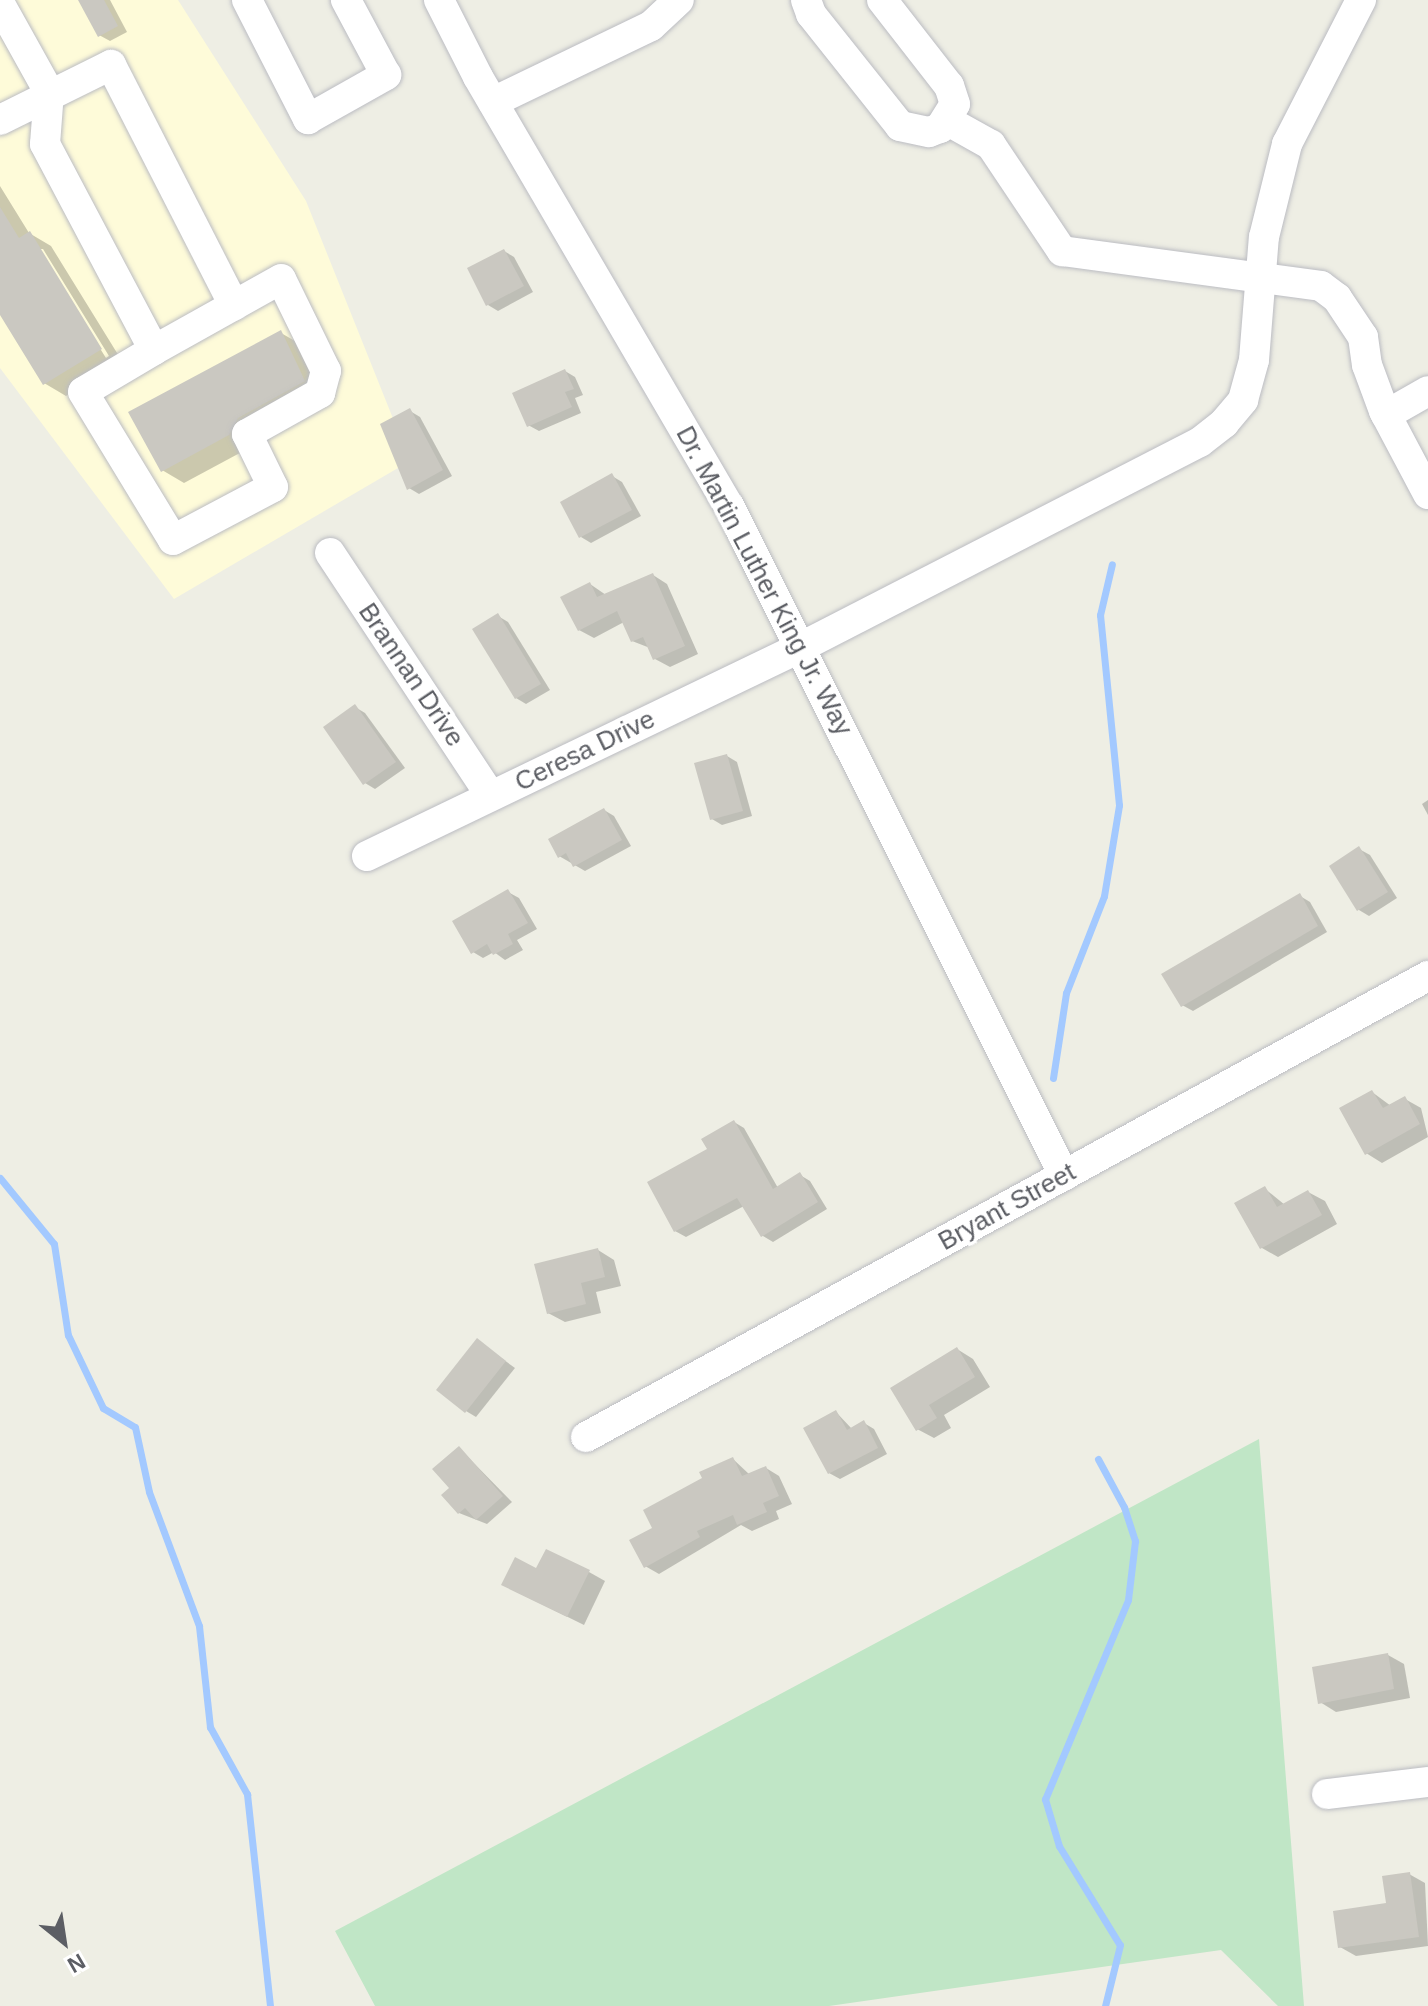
<!DOCTYPE html>
<html>
<head>
<meta charset="utf-8">
<style>
	body { margin:0 }
	#map { position:relative; width:1428px; height:2006px; overflow:hidden; background:#eeeee4; font-family:Arial,sans-serif }
	div>[style] { position:absolute }
	.commercial>* { inset:0; background:#fefbd9 }
	.green>* { inset:0; background:#c0e6c6 }
	.shadow>* { inset:0; background:#0003 }
	.stream>* { height:7px; margin:-3.5px; padding:0 3.5px; transform-origin:3.5px; border-radius:3.5px; background:#a3c9ff }
	.building>* { inset:0; background:#cac8c1 }
	.roads { filter:drop-shadow(0 0 2px #bbbcc2) drop-shadow(0 0 2px #bbbcc2) }
	.minor>* { height:30px; margin:-15px; padding:0 15px; transform-origin:15px; border-radius:15px; background:#fff }
	span { translate:-50% -50%; white-space:nowrap; text-align:center; line-height:1.15; -webkit-text-stroke:7px #fff; paint-order:stroke }
	.street-label { font-size:26px; color:#5c5e64 }
	.north { position:absolute; left:24px; top:1902px; width:80px; height:80px; -webkit-text-stroke:6px #fff; paint-order:stroke; rotate:150deg; font-size:22px; font-weight:700; line-height:32px; text-align:center; color:#5c5e64 }
	.north::after { content:''; display:block; margin:auto; width:28px; height:36px; background:#5c5e64; clip-path:polygon(50% 0,100% 100%,50% 72%,0 100%) }
</style>
</head>
<body>
<div id="map">
	<div class="commercial">
		<div style="clip-path:polygon(0 0,178px 0,306px 201px,410px 461px,174px 599px,0 368px)"></div>
	</div>
	<div class="green">
		<div style="clip-path:polygon(1259px 1439px,1304px 2006px,1278px 2006px,1221px 1950px,829px 2006px,375px 2006px,335px 1931px)"></div>
	</div>
	<div class="shadow">
		<div style="clip-path:polygon(81px 0,110px 0,127px 32px,110px 41px,99px 35px)"></div>
		<div style="clip-path:polygon(evenodd,0 186px,29px 233px,51px 246px,122px 361px,66px 396px,44px 383px,0 311px,0 186px,38px 249px,43px 249px,109px 356px,106px 358px,38px 249px)"></div>
		<div style="clip-path:polygon(504px 251px,514px 257px,533px 292px,498px 311px,488px 305px)"></div>
		<div style="clip-path:polygon(281px 333px,302px 345px,325px 393px,251px 447px,184px 483px,162px 470px)"></div>
		<div style="clip-path:polygon(565px 371px,575px 377px,583px 395px,575px 398px,581px 413px,539px 431px,528px 425px)"></div>
		<div style="clip-path:polygon(410px 411px,420px 417px,452px 476px,419px 494px,409px 488px)"></div>
		<div style="clip-path:polygon(612px 476px,622px 482px,641px 516px,591px 543px,581px 537px)"></div>
		<div style="clip-path:polygon(653px 575px,667px 584px,698px 654px,670px 667px,655px 659px,650px 648px,632px 641px,624px 622px,594px 638px,579px 630px,590px 584px,606px 595px)"></div>
		<div style="clip-path:polygon(498px 616px,508px 622px,550px 690px,526px 704px,516px 698px)"></div>
		<div style="clip-path:polygon(355px 707px,365px 713px,405px 768px,375px 789px,365px 783px)"></div>
		<div style="clip-path:polygon(727px 756px,737px 762px,752px 816px,722px 825px,712px 819px)"></div>
		<div style="clip-path:polygon(1428px 800px,1428px 815px,1422px 804px)"></div>
		<div style="clip-path:polygon(604px 810px,614px 816px,631px 846px,585px 871px,559px 856px)"></div>
		<div style="clip-path:polygon(1359px 849px,1370px 855px,1397px 898px,1369px 916px,1359px 910px)"></div>
		<div style="clip-path:polygon(508px 892px,519px 898px,537px 929px,517px 940px,523px 950px,505px 960px,494px 952px,483px 958px,473px 952px)"></div>
		<div style="clip-path:polygon(1300px 896px,1310px 902px,1327px 932px,1193px 1011px,1182px 1005px)"></div>
		<div style="clip-path:polygon(1372px 1092px,1391px 1106px,1405px 1099px,1421px 1108px,1428px 1137px,1382px 1163px,1366px 1153px)"></div>
		<div style="clip-path:polygon(734px 1122px,744px 1128px,778px 1188px,800px 1175px,810px 1181px,827px 1209px,773px 1242px,763px 1236px,744px 1206px,686px 1237px,675px 1231px,709px 1150px)"></div>
		<div style="clip-path:polygon(1264px 1188px,1285px 1205px,1308px 1192px,1325px 1201px,1337px 1224px,1278px 1257px,1262px 1248px,1237px 1204px)"></div>
		<div style="clip-path:polygon(598px 1250px,614px 1260px,621px 1286px,596px 1292px,601px 1313px,565px 1322px,548px 1313px)"></div>
		<div style="clip-path:polygon(478px 1341px,515px 1368px,476px 1417px,466px 1411px)"></div>
		<div style="clip-path:polygon(957px 1349px,973px 1359px,990px 1387px,944px 1415px,951px 1428px,934px 1438px,917px 1429px,893px 1389px)"></div>
		<div style="clip-path:polygon(836px 1412px,852px 1429px,864px 1423px,874px 1429px,887px 1454px,840px 1479px,829px 1473px)"></div>
		<div style="clip-path:polygon(459px 1448px,512px 1502px,487px 1524px,459px 1513px,451px 1488px)"></div>
		<div style="clip-path:polygon(733px 1459px,750px 1475px,766px 1468px,779px 1476px,792px 1504px,776px 1511px,779px 1519px,752px 1531px,741px 1525px,659px 1574px,645px 1566px,655px 1528px)"></div>
		<div style="clip-path:polygon(537px 1570px,589px 1572px,605px 1581px,584px 1625px,519px 1593px)"></div>
		<div style="clip-path:polygon(1388px 1655px,1404px 1664px,1410px 1698px,1336px 1712px,1320px 1702px)"></div>
		<div style="clip-path:polygon(1409px 1874px,1425px 1883px,1428px 1946px,1356px 1956px,1340px 1947px,1389px 1905px)"></div>
	</div>
	<div class="stream">
		<div style="left:1053px;top:1078px;width:86px;rotate:-81.3deg"></div>
		<div style="left:1066px;top:993px;width:104px;rotate:-68.6deg"></div>
		<div style="left:1104px;top:896px;width:92px;rotate:-80.6deg"></div>
		<div style="left:1119px;top:805px;width:191px;rotate:-95.7deg"></div>
		<div style="left:1100px;top:615px;width:52px;rotate:-76.8deg"></div>
		<div style="left:0;top:1178px;width:85px;rotate:50.7deg"></div>
		<div style="left:54px;top:1244px;width:92px;rotate:81.3deg"></div>
		<div style="left:68px;top:1335px;width:81px;rotate:64.4deg"></div>
		<div style="left:103px;top:1408px;width:37px;rotate:31deg"></div>
		<div style="left:135px;top:1427px;width:66px;rotate:77.8deg"></div>
		<div style="left:149px;top:1492px;width:143px;rotate:69.5deg"></div>
		<div style="left:199px;top:1626px;width:102px;rotate:83.8deg"></div>
		<div style="left:210px;top:1727px;width:77px;rotate:61.1deg"></div>
		<div style="left:247px;top:1794px;width:213px;rotate:83.8deg"></div>
		<div style="left:1098px;top:1459px;width:55px;rotate:61.6deg"></div>
		<div style="left:1124px;top:1507px;width:36px;rotate:72deg"></div>
		<div style="left:1135px;top:1541px;width:59px;rotate:96.8deg"></div>
		<div style="left:1128px;top:1600px;width:216px;rotate:112.6deg"></div>
		<div style="left:1045px;top:1799px;width:49px;rotate:73.4deg"></div>
		<div style="left:1059px;top:1846px;width:116px;rotate:58.4deg"></div>
		<div style="left:1120px;top:1945px;width:63px;rotate:103.8deg"></div>
	</div>
	<div class="building">
		<div style="clip-path:polygon(78px 0,104px 0,118px 26px,98px 37px)"></div>
		<div style="clip-path:polygon(0 207px,19px 238px,30px 231px,102px 349px,43px 385px,0 315px)"></div>
		<div style="clip-path:polygon(504px 249px,524px 286px,486px 306px,467px 268px)"></div>
		<div style="clip-path:polygon(281px 330px,305px 381px,238px 418px,229px 435px,161px 472px,128px 412px)"></div>
		<div style="clip-path:polygon(565px 369px,574px 389px,565px 392px,572px 407px,527px 427px,512px 393px)"></div>
		<div style="clip-path:polygon(410px 408px,443px 470px,407px 490px,380px 424px)"></div>
		<div style="clip-path:polygon(612px 473px,632px 510px,579px 538px,560px 502px)"></div>
		<div style="clip-path:polygon(653px 573px,685px 646px,653px 660px,643px 637px,631px 642px,617px 611px,578px 631px,560px 597px,590px 582px,597px 597px)"></div>
		<div style="clip-path:polygon(498px 613px,541px 684px,515px 699px,472px 629px)"></div>
		<div style="clip-path:polygon(355px 704px,396px 762px,363px 785px,323px 727px)"></div>
		<div style="clip-path:polygon(727px 754px,743px 811px,710px 820px,694px 763px)"></div>
		<div style="clip-path:polygon(604px 808px,622px 840px,573px 867px,566px 853px,558px 858px,548px 839px)"></div>
		<div style="clip-path:polygon(1359px 846px,1388px 892px,1357px 911px,1329px 866px)"></div>
		<div style="clip-path:polygon(508px 889px,528px 923px,508px 934px,513px 944px,493px 955px,487px 944px,471px 954px,452px 921px)"></div>
		<div style="clip-path:polygon(1300px 893px,1318px 926px,1181px 1007px,1161px 974px)"></div>
		<div style="clip-path:polygon(1372px 1090px,1383px 1108px,1405px 1096px,1420px 1124px,1365px 1155px,1339px 1108px)"></div>
		<div style="clip-path:polygon(734px 1120px,773px 1189px,800px 1172px,818px 1202px,761px 1237px,737px 1198px,674px 1232px,647px 1182px,707px 1149px,701px 1139px)"></div>
		<div style="clip-path:polygon(1265px 1186px,1277px 1207px,1308px 1190px,1322px 1215px,1260px 1249px,1234px 1203px)"></div>
		<div style="clip-path:polygon(598px 1248px,605px 1277px,581px 1283px,586px 1304px,547px 1314px,534px 1264px)"></div>
		<div style="clip-path:polygon(477px 1338px,506px 1361px,465px 1413px,436px 1390px)"></div>
		<div style="clip-path:polygon(957px 1347px,975px 1377px,929px 1405px,937px 1418px,916px 1431px,890px 1388px)"></div>
		<div style="clip-path:polygon(836px 1410px,847px 1430px,864px 1420px,878px 1448px,828px 1474px,803px 1428px)"></div>
		<div style="clip-path:polygon(459px 1446px,503px 1496px,476px 1520px,465px 1508px,458px 1514px,441px 1495px,449px 1488px,432px 1469px)"></div>
		<div style="clip-path:polygon(733px 1457px,742px 1476px,766px 1466px,779px 1496px,763px 1503px,767px 1512px,737px 1525px,733px 1515px,697px 1531px,700px 1537px,644px 1568px,629px 1540px,652px 1528px,643px 1510px,702px 1478px,699px 1472px)"></div>
		<div style="clip-path:polygon(546px 1549px,590px 1570px,567px 1617px,501px 1585px,515px 1557px,536px 1568px)"></div>
		<div style="clip-path:polygon(1388px 1653px,1394px 1689px,1318px 1704px,1312px 1667px)"></div>
		<div style="clip-path:polygon(1410px 1872px,1419px 1937px,1338px 1948px,1333px 1911px,1386px 1903px,1382px 1876px)"></div>
	</div>
	<div class="roads">
		<div class="minor">
			<div style="left:247px;top:0;width:134px;rotate:62.9deg"></div>
			<div style="left:308px;top:119px;width:90px;rotate:-29.4deg"></div>
			<div style="left:386px;top:75px;width:85px;rotate:-118.1deg"></div>
			<div style="left:439px;top:0;width:86px;rotate:63.1deg"></div>
			<div style="left:478px;top:77px;width:497px;rotate:59.7deg"></div>
			<div style="left:729px;top:506px;width:749px;rotate:63.43deg"></div>
			<div style="left:806px;top:0;width:15px;rotate:70deg"></div>
			<div style="left:811px;top:14px;width:143px;rotate:51.5deg"></div>
			<div style="left:900px;top:126px;width:30px;rotate:12deg"></div>
			<div style="left:929px;top:132px;width:12px;rotate:-20deg"></div>
			<div style="left:940px;top:128px;width:28px;rotate:-58deg"></div>
			<div style="left:955px;top:104px;width:19px;rotate:-108deg"></div>
			<div style="left:949px;top:86px;width:109px;rotate:-127.9deg"></div>
			<div style="left:0;top:4px;width:101px;rotate:60.9deg"></div>
			<div style="left:49px;top:92px;width:52px;rotate:94.4deg"></div>
			<div style="left:45px;top:144px;width:233px;rotate:62.1deg"></div>
			<div style="left:154px;top:350px;width:82px;rotate:149.4deg"></div>
			<div style="left:83px;top:392px;width:173px;rotate:58.7deg"></div>
			<div style="left:173px;top:540px;width:113px;rotate:-27.9deg"></div>
			<div style="left:273px;top:487px;width:59px;rotate:-116.1deg"></div>
			<div style="left:247px;top:434px;width:84px;rotate:-29.3deg"></div>
			<div style="left:320px;top:393px;width:23px;rotate:-75deg"></div>
			<div style="left:326px;top:371px;width:102px;rotate:-116.1deg"></div>
			<div style="left:281px;top:279px;width:145px;rotate:150.8deg"></div>
			<div style="left:493px;top:102px;width:175px;rotate:-25.7deg"></div>
			<div style="left:651px;top:26px;width:38px;rotate:-43deg"></div>
			<div style="left:0;top:120px;width:124px;rotate:-26.4deg"></div>
			<div style="left:111px;top:65px;width:270px;rotate:62.9deg"></div>
			<div style="left:948px;top:121px;width:49px;rotate:29.2deg"></div>
			<div style="left:991px;top:145px;width:128px;rotate:56.2deg"></div>
			<div style="left:1062px;top:251px;width:261px;rotate:7.7deg"></div>
			<div style="left:1321px;top:286px;width:20px;rotate:37deg"></div>
			<div style="left:1337px;top:298px;width:47px;rotate:56.3deg"></div>
			<div style="left:1363px;top:337px;width:28px;rotate:82deg"></div>
			<div style="left:1367px;top:365px;width:49px;rotate:69.7deg"></div>
			<div style="left:1384px;top:411px;width:94px;rotate:62.1deg"></div>
			<div style="left:1386px;top:415px;width:48px;rotate:-29.7deg"></div>
			<div style="left:330px;top:553px;width:291px;rotate:56.5deg"></div>
			<div style="left:367px;top:856px;width:484px;rotate:-25.7deg"></div>
			<div style="left:803px;top:646px;width:446px;rotate:-27.2deg"></div>
			<div style="left:1200px;top:442px;width:31px;rotate:-38deg"></div>
			<div style="left:1224px;top:423px;width:30px;rotate:-50deg"></div>
			<div style="left:1243px;top:400px;width:41px;rotate:-74.6deg"></div>
			<div style="left:1254px;top:360px;width:123px;rotate:-85.4deg"></div>
			<div style="left:1264px;top:237px;width:96px;rotate:-76.1deg"></div>
			<div style="left:1287px;top:144px;width:162px;rotate:-62.8deg"></div>
			<div style="left:586px;top:1437px;width:960px;rotate:-28.7deg"></div>
			<div style="left:1327px;top:1794px;width:102px;rotate:-6.8deg"></div>
		</div>
	</div>
	<div class="street-label">
		<span style="left:764px;top:581px;rotate:62deg">Dr. Martin Luther King Jr. Way</span>
		<span style="left:411px;top:675px;rotate:56deg">Brannan Drive</span>
		<span style="left:585px;top:751px;rotate:-26deg">Ceresa Drive</span>
		<span style="left:1007px;top:1207px;rotate:-29deg">Bryant Street</span>
	</div>
	<div class="north">N</div>
</div>
</body>
</html>
